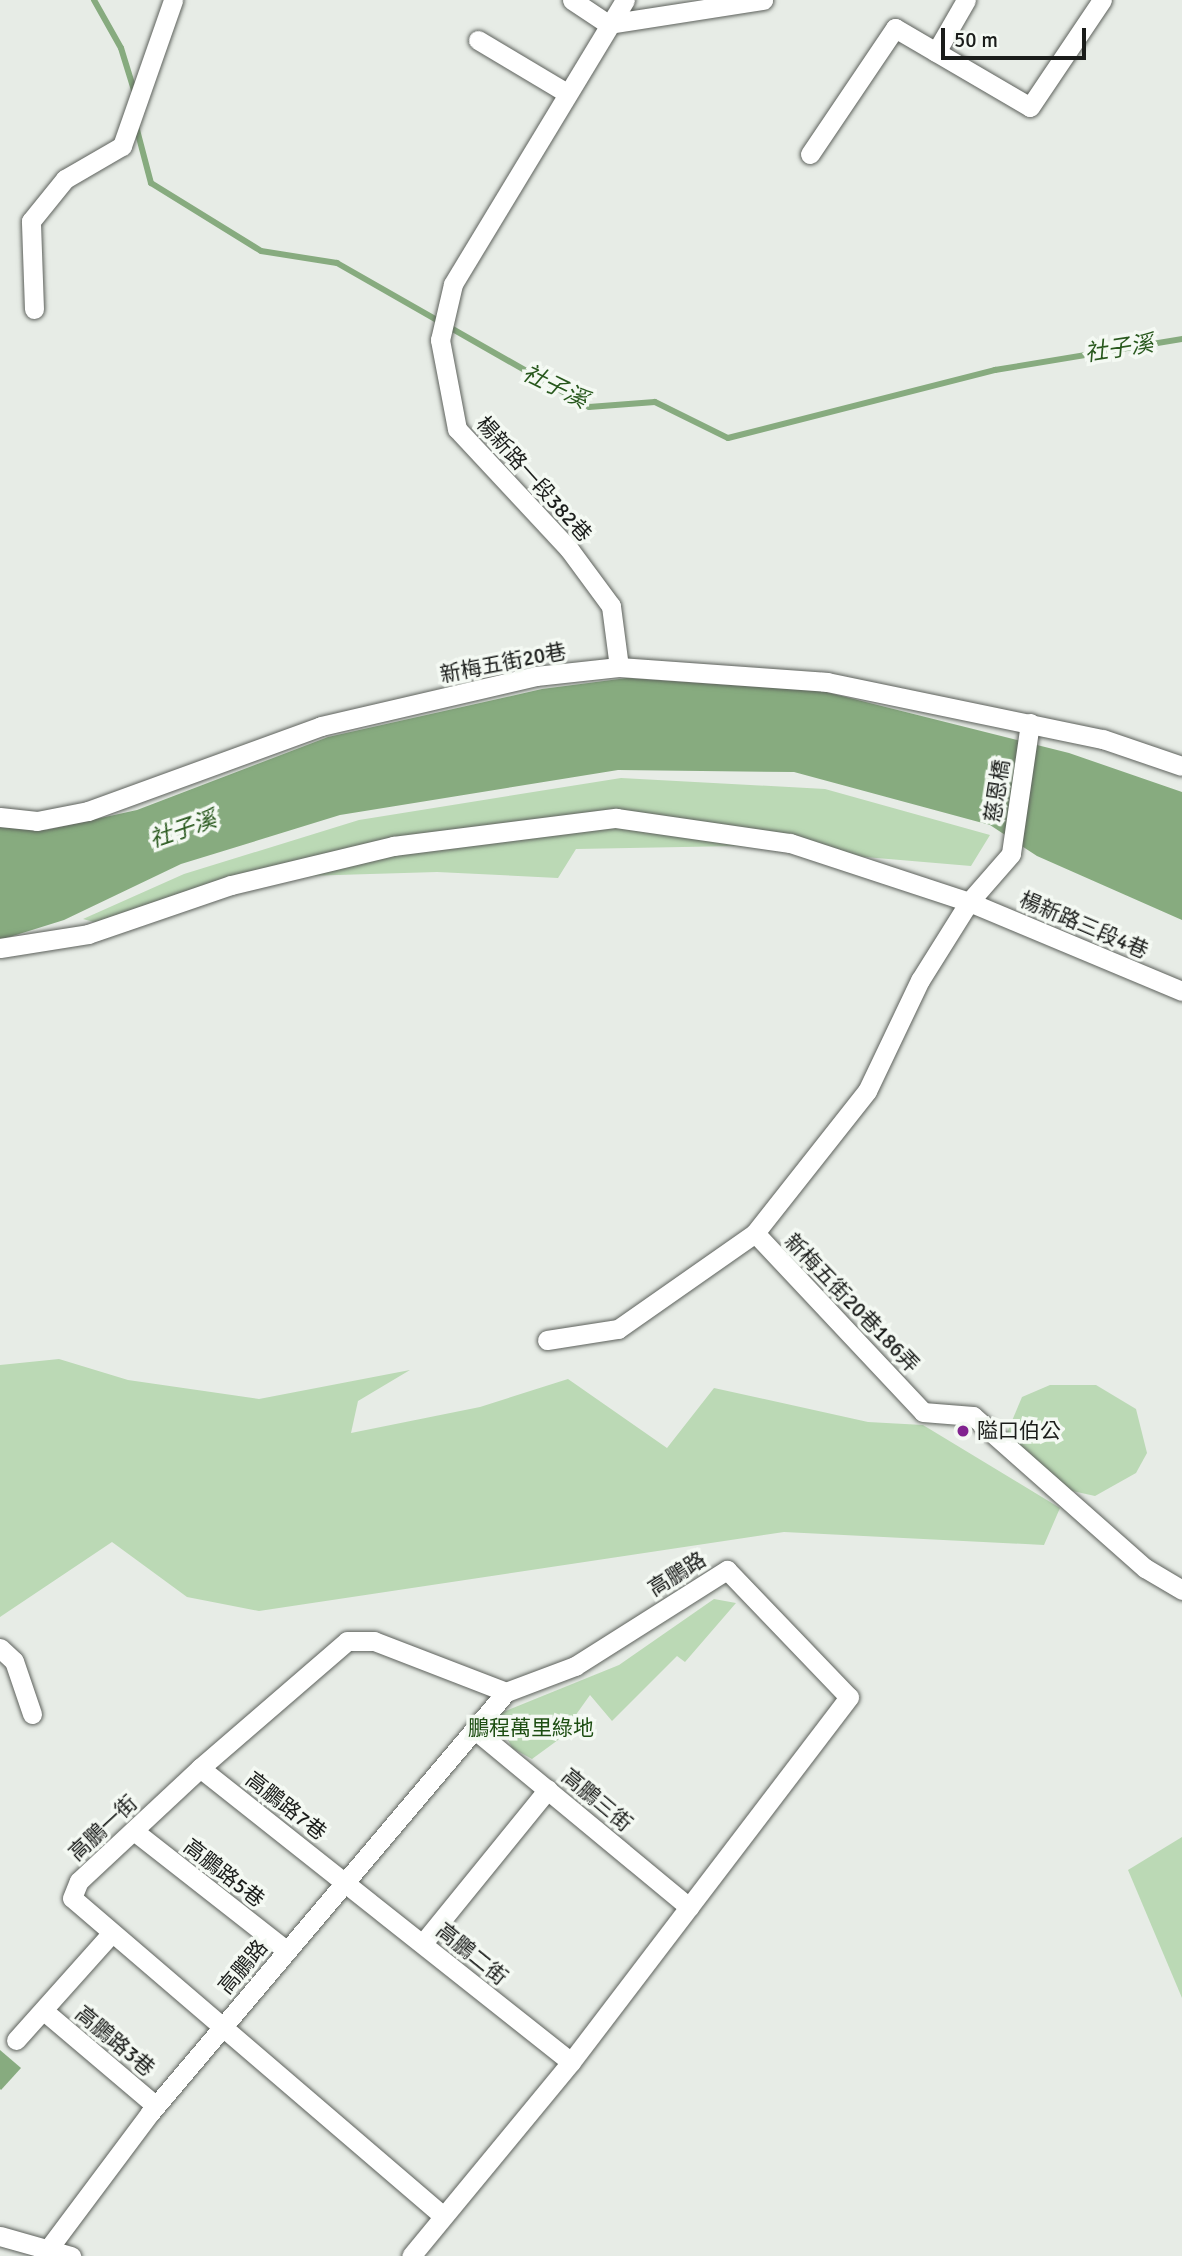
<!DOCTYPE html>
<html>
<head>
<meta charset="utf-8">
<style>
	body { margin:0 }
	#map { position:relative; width:1182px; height:2256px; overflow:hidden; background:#e7ece6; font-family:Signika,"Noto Sans TC",sans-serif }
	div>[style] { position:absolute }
	.green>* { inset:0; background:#bbd9b5 }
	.water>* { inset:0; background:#87ab7f }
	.stream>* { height:6px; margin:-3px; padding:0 3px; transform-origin:3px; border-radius:3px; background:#87ab7f }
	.roads { filter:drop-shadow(0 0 2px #5d615c) drop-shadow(0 0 2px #5d615c) }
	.minor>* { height:19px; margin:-9.5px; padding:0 9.5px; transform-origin:9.5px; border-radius:9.5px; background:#fff }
	.dots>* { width:19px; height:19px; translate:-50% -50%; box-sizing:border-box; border:4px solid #f4f9f3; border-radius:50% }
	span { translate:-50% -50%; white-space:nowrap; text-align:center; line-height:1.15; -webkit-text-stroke:7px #f4f9f3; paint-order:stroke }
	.street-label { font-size:21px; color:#1a1c1a }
	.poi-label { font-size:21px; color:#1a1c1a }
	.left { translate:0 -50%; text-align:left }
	.park-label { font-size:21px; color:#1c4d11 }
	.water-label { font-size:23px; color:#28581d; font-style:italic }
	.scale { position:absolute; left:941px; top:28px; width:145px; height:32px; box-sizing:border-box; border:4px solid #1a1c1a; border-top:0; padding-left:9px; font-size:21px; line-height:24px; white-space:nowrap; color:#1a1c1a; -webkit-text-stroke:5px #f4f9f3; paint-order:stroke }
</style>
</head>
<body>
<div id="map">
	<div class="green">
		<div style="clip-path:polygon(621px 778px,825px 789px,990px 835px,971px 866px,736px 846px,576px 849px,558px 878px,437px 872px,233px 878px,101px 924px,83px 919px,184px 874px,359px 820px)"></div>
		<div style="clip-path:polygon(59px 1359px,128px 1380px,259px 1399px,410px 1370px,358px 1401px,351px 1433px,480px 1407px,568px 1379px,667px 1448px,714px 1388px,868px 1422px,923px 1425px,1060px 1508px,1044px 1545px,784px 1532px,259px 1611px,187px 1597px,112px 1542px,0 1617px,0 1365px)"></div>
		<div style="clip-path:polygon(1050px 1385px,1096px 1385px,1136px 1409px,1147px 1453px,1136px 1473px,1095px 1496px,1068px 1490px,1004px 1440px,1022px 1397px)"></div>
		<div style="clip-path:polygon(714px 1599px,736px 1603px,685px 1662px,677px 1656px,612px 1721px,590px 1695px,558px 1740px,532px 1759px,512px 1748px,496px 1715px,619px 1665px)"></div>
		<div style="clip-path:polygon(1182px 1837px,1182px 1998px,1128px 1870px)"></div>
	</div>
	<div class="water">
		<div style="clip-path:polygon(627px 678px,822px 691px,1069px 753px,1182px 792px,1182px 920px,1037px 856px,990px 825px,794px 772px,618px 770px,340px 815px,181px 864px,64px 920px,0 940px,0 827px,46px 830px,137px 810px,328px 737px,542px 689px)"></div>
		<div style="clip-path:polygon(0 2050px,21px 2068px,1px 2090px,0 2089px)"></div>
	</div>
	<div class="stream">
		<div style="left:94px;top:0;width:55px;rotate:60.6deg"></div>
		<div style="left:121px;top:48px;width:44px;rotate:72.8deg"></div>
		<div style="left:136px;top:126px;width:59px;rotate:75.3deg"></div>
		<div style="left:151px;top:183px;width:129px;rotate:31.7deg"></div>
		<div style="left:261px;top:251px;width:77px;rotate:9deg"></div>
		<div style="left:337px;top:263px;width:290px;rotate:29.7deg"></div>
		<div style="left:589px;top:407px;width:66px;rotate:-4.3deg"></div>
		<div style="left:655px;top:402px;width:81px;rotate:26.3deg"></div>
		<div style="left:728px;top:438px;width:276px;rotate:-14.3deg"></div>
		<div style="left:995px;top:370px;width:190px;rotate:-9.4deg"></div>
	</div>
	<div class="roads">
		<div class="minor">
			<div style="left:572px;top:0;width:43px;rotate:33.7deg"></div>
			<div style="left:608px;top:24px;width:157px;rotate:-8.8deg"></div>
			<div style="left:478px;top:40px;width:104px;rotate:30.8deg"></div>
			<div style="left:936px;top:52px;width:60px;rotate:-60deg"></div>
			<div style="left:810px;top:154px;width:152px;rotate:-56deg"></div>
			<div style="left:895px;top:28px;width:156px;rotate:30.3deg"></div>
			<div style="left:1030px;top:107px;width:129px;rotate:-56.1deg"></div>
			<div style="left:34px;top:309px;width:88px;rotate:-92deg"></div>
			<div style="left:31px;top:221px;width:54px;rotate:-51deg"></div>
			<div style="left:65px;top:179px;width:66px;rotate:-30.1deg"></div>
			<div style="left:122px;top:146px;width:155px;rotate:-70.7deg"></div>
			<div style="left:619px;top:667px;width:62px;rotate:-97.5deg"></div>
			<div style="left:611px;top:606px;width:71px;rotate:-126.4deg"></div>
			<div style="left:569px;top:549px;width:164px;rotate:-133deg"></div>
			<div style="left:457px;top:429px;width:91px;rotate:-100.8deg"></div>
			<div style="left:440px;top:340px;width:57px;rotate:-76.9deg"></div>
			<div style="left:453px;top:284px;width:332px;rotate:-58.8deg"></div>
			<div style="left:1030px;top:723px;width:132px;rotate:98.3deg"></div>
			<div style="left:1011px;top:854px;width:64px;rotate:131.2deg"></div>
			<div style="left:969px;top:902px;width:92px;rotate:122.1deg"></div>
			<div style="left:920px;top:980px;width:123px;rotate:115.5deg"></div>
			<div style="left:867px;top:1091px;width:181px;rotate:128.3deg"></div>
			<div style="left:755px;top:1233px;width:245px;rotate:46.8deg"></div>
			<div style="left:923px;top:1412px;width:50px;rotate:4.6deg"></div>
			<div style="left:973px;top:1416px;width:230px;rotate:41.5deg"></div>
			<div style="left:1145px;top:1568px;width:43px;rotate:30.7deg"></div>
			<div style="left:0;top:817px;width:37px;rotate:6deg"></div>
			<div style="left:37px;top:821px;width:52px;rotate:-11.1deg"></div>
			<div style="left:88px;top:811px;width:248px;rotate:-20deg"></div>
			<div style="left:321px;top:726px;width:221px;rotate:-13.1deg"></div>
			<div style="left:536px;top:676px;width:83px;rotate:-6.2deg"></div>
			<div style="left:619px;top:667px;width:209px;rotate:4.1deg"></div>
			<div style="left:827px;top:682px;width:282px;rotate:11.7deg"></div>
			<div style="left:1103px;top:739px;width:83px;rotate:18.9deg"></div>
			<div style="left:0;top:948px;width:89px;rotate:-9deg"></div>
			<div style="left:88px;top:934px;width:151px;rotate:-18.9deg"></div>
			<div style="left:231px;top:885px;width:167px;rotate:-13.5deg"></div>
			<div style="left:393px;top:846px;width:225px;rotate:-7.2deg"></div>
			<div style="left:616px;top:818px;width:176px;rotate:8.2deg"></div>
			<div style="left:790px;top:843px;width:188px;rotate:18.2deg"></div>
			<div style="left:969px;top:902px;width:231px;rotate:22.7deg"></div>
			<div style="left:547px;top:1340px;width:72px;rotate:-8.8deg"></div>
			<div style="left:618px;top:1329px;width:167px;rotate:-35deg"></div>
			<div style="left:0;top:1648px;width:19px;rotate:43deg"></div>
			<div style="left:14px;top:1661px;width:56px;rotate:71.2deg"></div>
			<div style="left:475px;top:1730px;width:278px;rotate:39.6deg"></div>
			<div style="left:200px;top:1768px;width:473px;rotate:38.4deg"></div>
			<div style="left:134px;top:1831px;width:193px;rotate:38.1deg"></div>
			<div style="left:423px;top:1943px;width:198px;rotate:-50.9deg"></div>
			<div style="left:44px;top:2011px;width:147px;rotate:40.3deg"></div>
			<div style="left:16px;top:2040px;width:141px;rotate:-48.2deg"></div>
			<div style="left:442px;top:2215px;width:487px;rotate:-139.4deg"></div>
			<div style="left:72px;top:1898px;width:18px;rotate:-68deg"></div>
			<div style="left:79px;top:1881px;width:166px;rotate:-43deg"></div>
			<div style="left:200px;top:1768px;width:194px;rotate:-40.8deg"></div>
			<div style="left:347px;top:1641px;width:27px"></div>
			<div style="left:374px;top:1641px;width:142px;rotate:21.1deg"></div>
			<div style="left:0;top:2236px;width:74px;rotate:15.7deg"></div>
			<div style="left:43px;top:2256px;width:179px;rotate:-53.2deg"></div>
			<div style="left:150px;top:2113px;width:551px;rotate:-49.78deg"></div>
			<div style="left:506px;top:1692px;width:74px;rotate:-20.6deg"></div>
			<div style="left:575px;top:1666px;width:180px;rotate:-32.3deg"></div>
			<div style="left:727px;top:1570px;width:176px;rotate:46.2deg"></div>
			<div style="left:849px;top:1697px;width:459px;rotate:127.3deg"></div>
			<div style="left:571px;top:2062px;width:251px;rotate:129.5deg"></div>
		</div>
	</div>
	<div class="dots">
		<div style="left:963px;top:1431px;background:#81238f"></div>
	</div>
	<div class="street-label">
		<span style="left:534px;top:479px;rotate:48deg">楊新路一段382巷</span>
		<span style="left:503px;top:663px;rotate:-11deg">新梅五街20巷</span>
		<span style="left:997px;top:791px;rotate:-81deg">慈恩橋</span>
		<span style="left:1084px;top:925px;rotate:23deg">楊新路三段4巷</span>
		<span style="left:852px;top:1303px;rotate:46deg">新梅五街20巷186弄</span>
		<span style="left:677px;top:1574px;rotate:-32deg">高鵬路</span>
		<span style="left:597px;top:1800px;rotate:40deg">高鵬三街</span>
		<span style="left:286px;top:1806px;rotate:38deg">高鵬路7巷</span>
		<span style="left:103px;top:1828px;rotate:-43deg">高鵬一街</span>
		<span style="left:224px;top:1873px;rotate:38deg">高鵬路5巷</span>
		<span style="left:472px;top:1954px;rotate:39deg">高鵬二街</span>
		<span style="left:243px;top:1967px;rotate:-50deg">高鵬路</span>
		<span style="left:115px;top:2041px;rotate:40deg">高鵬路3巷</span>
	</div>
	<div class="poi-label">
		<span class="left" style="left:977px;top:1431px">隘口伯公</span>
	</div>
	<div class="park-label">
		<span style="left:531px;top:1728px">鵬程萬里綠地</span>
	</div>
	<div class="water-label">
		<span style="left:1119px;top:349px;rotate:-9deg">社子溪</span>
		<span style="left:555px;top:387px;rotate:26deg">社子溪</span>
		<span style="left:183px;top:830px;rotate:-19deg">社子溪</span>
	</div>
	<div class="scale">50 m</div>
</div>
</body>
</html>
